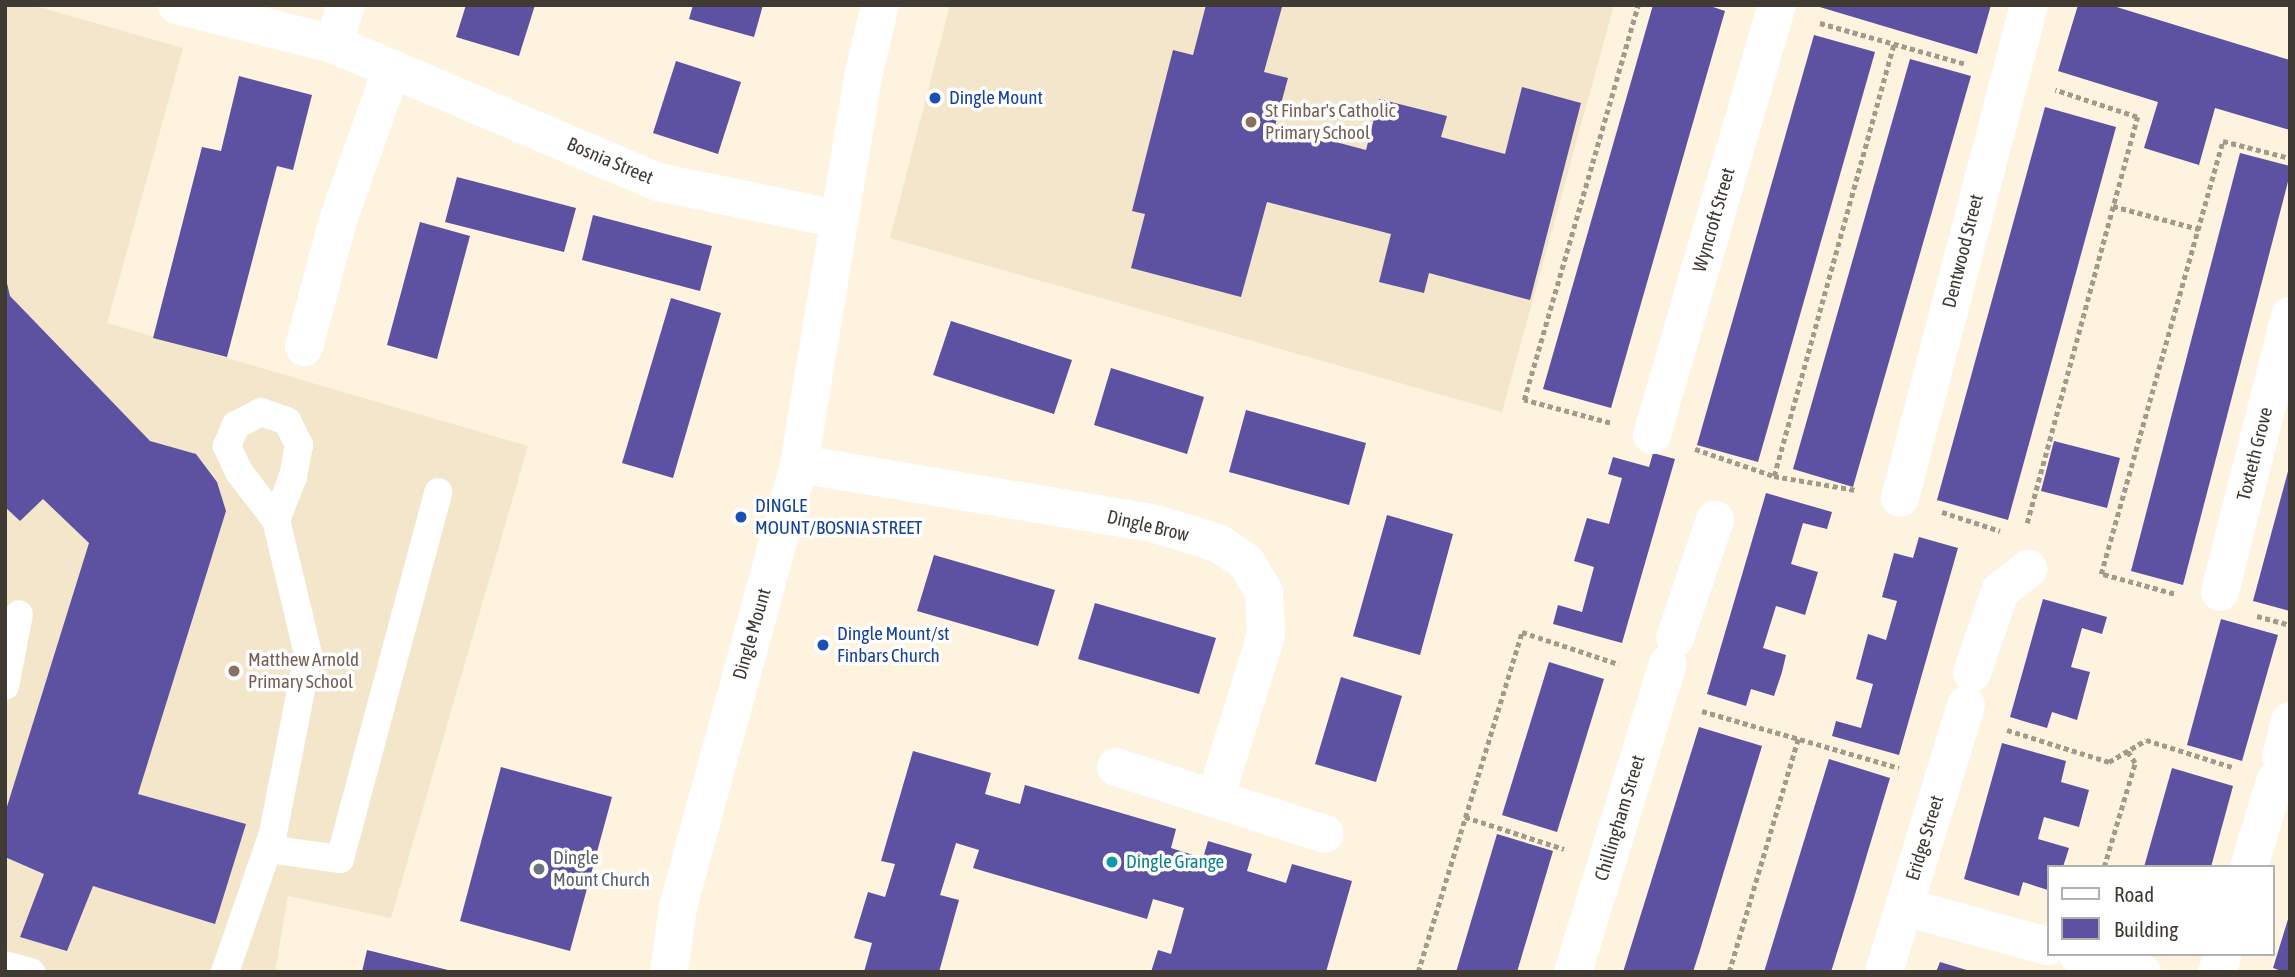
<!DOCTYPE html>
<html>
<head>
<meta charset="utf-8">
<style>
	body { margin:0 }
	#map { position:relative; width:2295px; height:977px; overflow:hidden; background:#fdf3de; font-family:"Asap Condensed",sans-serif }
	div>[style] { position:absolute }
	.built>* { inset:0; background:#f3e6cb }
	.building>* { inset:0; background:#5d51a1 }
	.path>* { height:4.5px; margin-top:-2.25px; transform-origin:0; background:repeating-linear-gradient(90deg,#a29b8c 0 5px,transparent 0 8.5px) }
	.service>* { height:28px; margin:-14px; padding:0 14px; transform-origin:14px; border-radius:14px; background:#fff }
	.pedestrian>* { height:38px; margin:-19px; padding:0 19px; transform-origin:19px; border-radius:19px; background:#fff }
	.minor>* { height:38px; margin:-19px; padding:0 19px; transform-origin:19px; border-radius:19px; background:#fff }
	.dots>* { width:19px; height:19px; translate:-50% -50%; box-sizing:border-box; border:4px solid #fff; border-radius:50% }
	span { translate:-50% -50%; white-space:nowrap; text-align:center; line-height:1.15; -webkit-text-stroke:7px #fff; paint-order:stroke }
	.transit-label { font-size:19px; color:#164399 }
	.left { translate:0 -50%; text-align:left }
	.education-label { font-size:19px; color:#785e54 }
	.street-label { font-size:19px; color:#3f3b33 }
	.worship-label { font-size:19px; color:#5b616d }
	.culture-label { font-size:19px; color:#0d838f }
	.frame { position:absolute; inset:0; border:7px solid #3f3b33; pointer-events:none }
	.legend { position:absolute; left:2047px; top:865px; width:228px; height:91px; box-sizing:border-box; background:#fff; border:2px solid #b2b1ad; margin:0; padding:9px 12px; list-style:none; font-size:21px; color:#3f3b33 }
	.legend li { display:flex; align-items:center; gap:14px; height:35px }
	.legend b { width:35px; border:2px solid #b2b1ad }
</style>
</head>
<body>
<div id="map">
	<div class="built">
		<div style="clip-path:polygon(5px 5px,32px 5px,183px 48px,107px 323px,528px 446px,391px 918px,288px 896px,275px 972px,5px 972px)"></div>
		<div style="clip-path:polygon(950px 5px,1614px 5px,1502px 412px,890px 238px)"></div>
	</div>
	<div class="building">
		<div style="clip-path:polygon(466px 5px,535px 5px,519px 56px,456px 37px)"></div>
		<div style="clip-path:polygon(693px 5px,763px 5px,754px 37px,689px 19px)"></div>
		<div style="clip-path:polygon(1206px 5px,1282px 7px,1264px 72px,1288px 78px,1275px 126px,1366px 150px,1379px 99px,1447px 116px,1441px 137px,1505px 154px,1522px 87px,1581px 103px,1530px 300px,1429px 273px,1424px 293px,1379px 282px,1391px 234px,1267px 202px,1241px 297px,1131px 268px,1145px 214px,1132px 211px,1173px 50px,1193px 55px)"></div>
		<div style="clip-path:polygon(1653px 5px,1707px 5px,1725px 11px,1611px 408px,1543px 389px)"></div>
		<div style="clip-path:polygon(1813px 5px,1991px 5px,1977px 54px)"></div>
		<div style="clip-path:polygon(2078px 5px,2110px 5px,2290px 60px,2290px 130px,2215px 108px,2199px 165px,2144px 148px,2158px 102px,2058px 71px)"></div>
		<div style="clip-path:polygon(1814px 35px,1875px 52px,1758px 462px,1697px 445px)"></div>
		<div style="clip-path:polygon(1910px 59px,1971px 76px,1853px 487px,1793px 469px)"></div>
		<div style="clip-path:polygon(676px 61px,741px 82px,718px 154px,653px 133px)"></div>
		<div style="clip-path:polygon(239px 76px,312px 95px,293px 170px,277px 166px,227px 357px,153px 338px,202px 147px,221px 151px)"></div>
		<div style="clip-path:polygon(2045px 107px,2116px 127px,2008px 520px,1937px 500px)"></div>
		<div style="clip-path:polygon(2240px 153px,2290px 166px,2290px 174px,2183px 585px,2131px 571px)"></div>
		<div style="clip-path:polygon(457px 177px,576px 208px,564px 252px,445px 222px)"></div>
		<div style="clip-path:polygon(593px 215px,712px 246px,700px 291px,582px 260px)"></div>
		<div style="clip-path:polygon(420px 222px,470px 236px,437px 359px,387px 345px)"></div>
		<div style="clip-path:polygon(6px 279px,10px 296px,150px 441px,196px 454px,217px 482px,226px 511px,138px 794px,246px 824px,215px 924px,93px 886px,67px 951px,20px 937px,44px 874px,5px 857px,5px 813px,89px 543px,43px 499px,20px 521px,5px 507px)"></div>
		<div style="clip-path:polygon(671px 298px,721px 313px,673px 478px,622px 463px)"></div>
		<div style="clip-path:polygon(951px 321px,1072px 360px,1054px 414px,933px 375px)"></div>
		<div style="clip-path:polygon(1111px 368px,1204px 397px,1187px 454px,1094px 425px)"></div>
		<div style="clip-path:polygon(1246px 410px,1366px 443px,1349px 505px,1229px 472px)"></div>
		<div style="clip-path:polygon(2054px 441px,2120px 458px,2107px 508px,2041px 491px)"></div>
		<div style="clip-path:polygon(1653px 453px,1675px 459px,1622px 643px,1553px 624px,1558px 605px,1582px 612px,1594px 567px,1574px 561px,1587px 518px,1609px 524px,1622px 478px,1608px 474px,1613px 457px,1649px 467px)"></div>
		<div style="clip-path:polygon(2290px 464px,2290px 611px,2253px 601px)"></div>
		<div style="clip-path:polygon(1766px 493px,1832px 512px,1827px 529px,1803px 523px,1791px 564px,1818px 572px,1805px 615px,1776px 606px,1763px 648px,1786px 655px,1782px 672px,1774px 696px,1751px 689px,1746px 706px,1707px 694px)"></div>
		<div style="clip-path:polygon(1387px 515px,1453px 534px,1420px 655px,1353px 636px)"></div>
		<div style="clip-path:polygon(1919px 537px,1958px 548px,1899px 755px,1832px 736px,1836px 721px,1861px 728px,1873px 684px,1856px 679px,1868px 634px,1886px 640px,1897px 601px,1882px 597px,1894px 553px,1913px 558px)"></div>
		<div style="clip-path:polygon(934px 555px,1055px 590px,1038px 646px,917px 611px)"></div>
		<div style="clip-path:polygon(2043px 599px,2107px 617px,2102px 634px,2082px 628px,2071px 667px,2090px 672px,2077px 720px,2052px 712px,2047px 728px,2010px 717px)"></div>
		<div style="clip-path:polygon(1095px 603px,1216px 638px,1199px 694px,1078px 659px)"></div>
		<div style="clip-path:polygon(2221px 619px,2278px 635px,2242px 761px,2187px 745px)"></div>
		<div style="clip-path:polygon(1549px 662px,1604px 679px,1557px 832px,1502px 815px)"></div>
		<div style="clip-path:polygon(1341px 677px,1402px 696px,1376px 782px,1315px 764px)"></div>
		<div style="clip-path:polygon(1699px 727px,1762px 746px,1700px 950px,1693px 972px,1623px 972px)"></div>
		<div style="clip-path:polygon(2002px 743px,2066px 761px,2061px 782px,2089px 790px,2079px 827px,2044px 817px,2038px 839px,2069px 848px,2063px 867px,2048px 867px,2048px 890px,2023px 882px,2019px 896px,1964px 879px)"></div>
		<div style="clip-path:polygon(913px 751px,991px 773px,985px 794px,1020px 804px,1025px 785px,1176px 829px,1171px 848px,1203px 858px,1208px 841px,1252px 854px,1247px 871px,1286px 883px,1292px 864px,1352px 881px,1326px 972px,1151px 972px,1158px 950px,1171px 954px,1184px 908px,1153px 899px,1147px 919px,973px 868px,979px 850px,956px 843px,940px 895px,959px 900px,939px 972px,864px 972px,872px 943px,854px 938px,868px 892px,885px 897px,895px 864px,881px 861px)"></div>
		<div style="clip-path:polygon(1829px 759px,1890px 778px,1853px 901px,1831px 972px,1764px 972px)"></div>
		<div style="clip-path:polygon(501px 767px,612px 797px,570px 951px,460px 921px)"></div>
		<div style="clip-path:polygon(2172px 768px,2233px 786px,2211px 867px,2144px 867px)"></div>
		<div style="clip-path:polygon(1497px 834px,1553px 851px,1517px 972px,1456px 972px)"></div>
		<div style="clip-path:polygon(2289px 916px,2290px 972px,2284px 972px,2273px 968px)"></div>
		<div style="clip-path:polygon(367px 950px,452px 971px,452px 972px,362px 972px)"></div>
		<div style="clip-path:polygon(1940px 962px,1970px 971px,1970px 972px,1936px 972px)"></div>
	</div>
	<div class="path">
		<div style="left:1820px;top:23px;width:152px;rotate:15.7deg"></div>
		<div style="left:2113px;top:206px;width:89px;rotate:15deg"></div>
		<div style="left:1610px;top:423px;width:89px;rotate:-165deg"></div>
		<div style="left:1524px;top:400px;width:411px;rotate:-73.9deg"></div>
		<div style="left:1695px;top:449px;width:83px;rotate:18.9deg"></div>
		<div style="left:1774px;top:476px;width:83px;rotate:9.7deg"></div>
		<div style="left:1774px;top:476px;width:448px;rotate:-74.5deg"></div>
		<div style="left:1942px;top:512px;width:61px;rotate:18.1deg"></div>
		<div style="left:2027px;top:523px;width:421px;rotate:-74.8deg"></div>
		<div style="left:2137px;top:117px;width:86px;rotate:-161.8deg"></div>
		<div style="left:2174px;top:594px;width:76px;rotate:-164.7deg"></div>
		<div style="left:2101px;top:574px;width:450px;rotate:-74.3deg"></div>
		<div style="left:2223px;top:141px;width:69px;rotate:14.2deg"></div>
		<div style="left:2257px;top:616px;width:34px;rotate:15deg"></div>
		<div style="left:1702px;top:711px;width:205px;rotate:16.1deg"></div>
		<div style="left:2007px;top:730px;width:107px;rotate:17.4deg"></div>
		<div style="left:2109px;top:762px;width:43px;rotate:-30.7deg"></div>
		<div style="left:2146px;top:740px;width:90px;rotate:17.4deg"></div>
		<div style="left:1465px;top:817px;width:104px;rotate:17.9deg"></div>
		<div style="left:2104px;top:867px;width:109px;rotate:-73.4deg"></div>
		<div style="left:2135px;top:763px;width:14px;rotate:-124deg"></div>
		<div style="left:1418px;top:972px;width:356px;rotate:-73deg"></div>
		<div style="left:1522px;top:632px;width:102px;rotate:18.3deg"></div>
		<div style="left:1729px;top:972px;width:243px;rotate:-73.5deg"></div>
	</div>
	<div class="service">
		<div style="left:5px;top:686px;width:73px;rotate:-79deg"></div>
		<div style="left:268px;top:849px;width:73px;rotate:7.9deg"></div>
		<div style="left:340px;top:859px;width:380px;rotate:-75deg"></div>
		<div style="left:5px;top:965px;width:27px;rotate:15deg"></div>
		<div style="left:225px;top:972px;width:147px;rotate:-70.9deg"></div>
		<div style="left:273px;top:833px;width:182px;rotate:-78.9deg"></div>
		<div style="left:308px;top:654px;width:138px;rotate:-103.4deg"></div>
		<div style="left:276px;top:520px;width:61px;rotate:-127.6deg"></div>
		<div style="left:239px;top:472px;width:29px;rotate:-115deg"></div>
		<div style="left:227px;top:446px;width:23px;rotate:-67deg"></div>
		<div style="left:236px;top:425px;width:28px;rotate:-27deg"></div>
		<div style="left:261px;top:412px;width:28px;rotate:19deg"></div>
		<div style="left:287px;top:421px;width:27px;rotate:63deg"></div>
		<div style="left:299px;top:445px;width:33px;rotate:101deg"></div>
		<div style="left:293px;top:477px;width:46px;rotate:111.6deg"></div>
	</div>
	<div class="pedestrian">
		<div style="left:1675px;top:638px;width:125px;rotate:-71.3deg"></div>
		<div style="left:1972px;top:673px;width:87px;rotate:-71.1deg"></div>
		<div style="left:2000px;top:591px;width:36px;rotate:-38deg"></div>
		<div style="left:2281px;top:757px;width:37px;rotate:-76deg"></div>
	</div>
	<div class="minor">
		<div style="left:177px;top:5px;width:161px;rotate:14deg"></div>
		<div style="left:333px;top:44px;width:353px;rotate:23deg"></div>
		<div style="left:658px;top:182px;width:184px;rotate:11.6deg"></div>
		<div style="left:333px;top:44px;width:41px;rotate:-71.6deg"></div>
		<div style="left:304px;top:347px;width:131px;rotate:-75deg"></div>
		<div style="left:338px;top:220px;width:161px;rotate:-70.4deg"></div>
		<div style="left:1652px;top:435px;width:448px;rotate:-73.8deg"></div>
		<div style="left:799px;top:464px;width:362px;rotate:9.5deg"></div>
		<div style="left:1156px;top:524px;width:65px;rotate:17deg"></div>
		<div style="left:1218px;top:543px;width:34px;rotate:34deg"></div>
		<div style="left:1246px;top:562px;width:35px;rotate:59deg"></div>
		<div style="left:1264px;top:592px;width:43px;rotate:87.3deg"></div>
		<div style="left:1266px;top:635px;width:172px;rotate:107.3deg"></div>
		<div style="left:1900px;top:498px;width:510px;rotate:-75.34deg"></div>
		<div style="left:2220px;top:592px;width:285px;rotate:-75.8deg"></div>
		<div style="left:1116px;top:767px;width:219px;rotate:17.8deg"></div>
		<div style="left:2249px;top:867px;width:90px;rotate:-73.2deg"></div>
		<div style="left:1904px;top:907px;width:149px;rotate:15.2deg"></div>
		<div style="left:2077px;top:954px;width:67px;rotate:15.5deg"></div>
		<div style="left:669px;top:972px;width:66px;rotate:-82.1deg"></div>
		<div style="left:678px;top:907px;width:459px;rotate:-74.7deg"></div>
		<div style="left:799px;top:464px;width:393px;rotate:-80.6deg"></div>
		<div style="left:863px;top:76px;width:73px;rotate:-76.5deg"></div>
		<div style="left:1573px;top:972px;width:322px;rotate:-72.9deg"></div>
		<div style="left:1884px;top:972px;width:279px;rotate:-72.9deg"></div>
		<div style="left:2217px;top:972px;width:19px;rotate:-72deg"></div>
	</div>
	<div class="dots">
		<div style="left:935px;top:98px;background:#1a4fb4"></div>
		<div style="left:1251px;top:122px;background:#8d6e63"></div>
		<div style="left:741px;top:517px;background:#1a4fb4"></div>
		<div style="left:823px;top:645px;background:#1a4fb4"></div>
		<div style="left:234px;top:671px;background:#8d6e63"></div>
		<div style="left:1112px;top:862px;background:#0f9aa8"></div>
		<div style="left:539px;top:869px;background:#6b7280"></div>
	</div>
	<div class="transit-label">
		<span class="left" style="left:949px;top:98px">Dingle Mount</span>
		<span class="left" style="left:755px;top:517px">DINGLE<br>MOUNT/BOSNIA STREET</span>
		<span class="left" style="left:837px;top:645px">Dingle Mount/st<br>Finbars Church</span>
	</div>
	<div class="education-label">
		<span class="left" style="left:1265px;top:122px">St Finbar's Catholic<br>Primary School</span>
		<span class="left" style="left:248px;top:671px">Matthew Arnold<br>Primary School</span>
	</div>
	<div class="street-label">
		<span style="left:610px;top:161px;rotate:23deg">Bosnia Street</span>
		<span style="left:1714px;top:220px;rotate:-74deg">Wyncroft Street</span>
		<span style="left:1963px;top:251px;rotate:-76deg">Dentwood Street</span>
		<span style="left:2255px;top:454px;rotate:-76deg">Toxteth Grove</span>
		<span style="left:1148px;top:526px;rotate:13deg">Dingle Brow</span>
		<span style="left:752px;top:634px;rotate:-74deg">Dingle Mount</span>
		<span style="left:1620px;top:818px;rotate:-73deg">Chillingham Street</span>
		<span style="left:1925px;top:838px;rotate:-73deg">Eridge Street</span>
	</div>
	<div class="worship-label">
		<span class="left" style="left:553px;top:869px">Dingle<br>Mount Church</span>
	</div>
	<div class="culture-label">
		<span class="left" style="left:1126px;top:862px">Dingle Grange</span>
	</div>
	<div class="frame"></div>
	<ul class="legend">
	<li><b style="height:9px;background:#fff"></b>Road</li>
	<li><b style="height:19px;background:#5d51a1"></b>Building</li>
	</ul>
</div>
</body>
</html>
